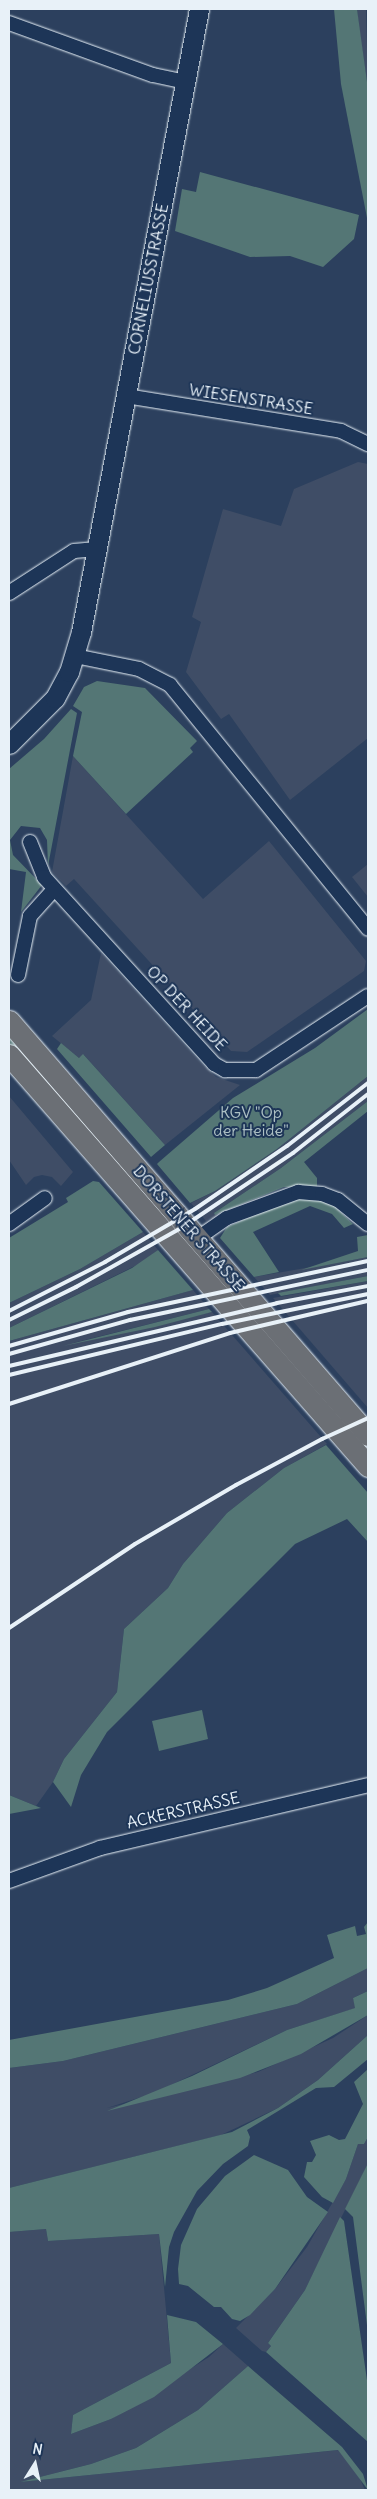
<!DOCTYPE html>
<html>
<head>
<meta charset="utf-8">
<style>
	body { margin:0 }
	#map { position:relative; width:377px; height:2499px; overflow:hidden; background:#2c405e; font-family:Delius,sans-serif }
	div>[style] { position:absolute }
	.built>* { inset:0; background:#3f4d66 }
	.green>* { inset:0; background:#547675 }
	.roads { filter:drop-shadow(0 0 1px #e8f1f8) drop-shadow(0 0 1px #e8f1f8) }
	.street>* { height:14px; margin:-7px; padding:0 7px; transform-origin:7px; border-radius:7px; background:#1d3557 }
	.secondary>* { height:19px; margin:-9.5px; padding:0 9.5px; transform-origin:9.5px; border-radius:9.5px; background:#1d3557 }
	.primary>* { height:21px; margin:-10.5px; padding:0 10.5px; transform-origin:10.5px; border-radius:10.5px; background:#6b6f75 }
	.rail>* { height:4px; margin:-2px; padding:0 2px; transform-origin:2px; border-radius:2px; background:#e8f1f8 }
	span { translate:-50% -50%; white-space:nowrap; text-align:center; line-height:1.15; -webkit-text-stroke:4px #1d3557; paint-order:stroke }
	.street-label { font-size:16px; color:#e8f1f8 }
	.park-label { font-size:16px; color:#adc0c4 }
	.frame { position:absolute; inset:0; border:10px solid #e8f1f8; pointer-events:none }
	.north { position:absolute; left:10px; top:2439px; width:50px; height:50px; -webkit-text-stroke:4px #1d3557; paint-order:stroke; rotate:10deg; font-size:14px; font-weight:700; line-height:20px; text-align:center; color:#e8f1f8 }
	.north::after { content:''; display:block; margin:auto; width:18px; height:22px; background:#e8f1f8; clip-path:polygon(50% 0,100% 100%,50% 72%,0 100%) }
</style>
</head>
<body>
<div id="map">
	<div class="built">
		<div style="clip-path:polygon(357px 9px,366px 9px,368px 89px,359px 28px)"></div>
		<div style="clip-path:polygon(358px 462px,368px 464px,368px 738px,290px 800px,229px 714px,221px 719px,186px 672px,201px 622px,192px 617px,223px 509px,281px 526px,294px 489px)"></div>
		<div style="clip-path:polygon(73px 756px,203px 899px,269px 841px,366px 961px,364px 971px,247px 1052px,231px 1051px,74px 879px,66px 886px,52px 872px)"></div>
		<div style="clip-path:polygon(368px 864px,368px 897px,352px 877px)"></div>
		<div style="clip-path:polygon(101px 953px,200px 1062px,216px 1077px,240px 1085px,165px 1145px,84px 1055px,79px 1058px,52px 1036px,91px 1000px)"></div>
		<div style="clip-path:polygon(368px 1076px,368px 1101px,281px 1168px,214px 1213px,285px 1189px,214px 1221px,211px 1218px,206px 1221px,191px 1203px,215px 1191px,277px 1149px)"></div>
		<div style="clip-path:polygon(9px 1096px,73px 1172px,61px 1186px,52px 1177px,42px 1175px,34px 1177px,26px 1185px,9px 1160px)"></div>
		<div style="clip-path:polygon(143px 1232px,158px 1250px,143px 1262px,9px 1328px,9px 1303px,80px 1269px)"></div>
		<div style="clip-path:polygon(368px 1257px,368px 1276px,270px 1295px,254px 1277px)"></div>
		<div style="clip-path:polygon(368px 1281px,368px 1408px,273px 1298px)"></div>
		<div style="clip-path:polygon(193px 1290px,209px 1309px,73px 1343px,212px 1312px,327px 1444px,284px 1468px,227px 1513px,183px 1564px,168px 1588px,124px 1629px,117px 1692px,64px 1759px,53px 1782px,36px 1806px,9px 1795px,9px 1341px)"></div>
		<div style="clip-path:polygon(368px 1968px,368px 1991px,353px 1998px,356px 2008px,287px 2030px,154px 2093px,107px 2108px,258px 2072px,333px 2038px,368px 2015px,368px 2035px,318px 2080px,278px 2108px,221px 2135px,9px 2188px,9px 2068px,63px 2061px,297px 2004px)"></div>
		<div style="clip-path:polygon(368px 2137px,368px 2163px,361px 2178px,305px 2290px,268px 2343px,271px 2346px,266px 2352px,262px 2351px,236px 2328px,275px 2289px,307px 2247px,346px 2179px,358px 2144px,364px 2144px)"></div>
		<div style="clip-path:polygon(46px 2229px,48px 2241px,159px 2234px,171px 2363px,73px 2415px,71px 2434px,111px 2419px,209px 2357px,223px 2344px,248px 2366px,198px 2410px,136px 2448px,91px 2464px,20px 2482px,339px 2450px,357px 2472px,365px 2490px,9px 2490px,9px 2232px)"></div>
	</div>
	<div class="green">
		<div style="clip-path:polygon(334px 9px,357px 9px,368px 89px,368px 223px,341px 84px)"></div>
		<div style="clip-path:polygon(200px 172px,359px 215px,354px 239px,323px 267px,290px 256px,250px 257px,175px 231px,182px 189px,196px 192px)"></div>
		<div style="clip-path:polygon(97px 681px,145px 688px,197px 741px,190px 748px,193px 752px,126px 814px,73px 756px,82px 712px,73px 706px,84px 687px)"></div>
		<div style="clip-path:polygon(71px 709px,77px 713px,48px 866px,47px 840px,40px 828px,21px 826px,10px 840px,13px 855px,42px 885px,21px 912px,26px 872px,9px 869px,9px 769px,44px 739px)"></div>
		<div style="clip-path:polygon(368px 1009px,368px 1076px,277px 1149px,215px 1191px,190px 1203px,157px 1164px,159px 1162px,233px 1098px,315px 1048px)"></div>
		<div style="clip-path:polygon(9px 1035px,165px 1213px,161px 1216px,9px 1043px)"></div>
		<div style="clip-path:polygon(61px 1043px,79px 1058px,83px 1054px,165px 1145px,151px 1157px,57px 1049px)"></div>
		<div style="clip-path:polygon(368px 1101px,368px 1111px,304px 1162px,317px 1178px,317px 1187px,284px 1187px,215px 1215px,214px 1213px,281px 1168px)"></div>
		<div style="clip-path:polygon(93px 1181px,99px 1182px,143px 1232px,80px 1269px,9px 1303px,9px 1238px,68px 1202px,66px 1198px)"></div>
		<div style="clip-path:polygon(314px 1198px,332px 1204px,353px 1224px,344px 1228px,332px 1214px,310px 1206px,253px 1232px,279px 1272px,254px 1277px,220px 1238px,227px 1227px,289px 1200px)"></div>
		<div style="clip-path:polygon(368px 1235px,368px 1257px,301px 1270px,358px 1251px,357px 1237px)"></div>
		<div style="clip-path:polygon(158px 1250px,193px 1290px,9px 1341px,9px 1328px,132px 1268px)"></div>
		<div style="clip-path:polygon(368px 1276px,368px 1281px,281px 1296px,278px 1293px)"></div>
		<div style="clip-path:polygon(209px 1309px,212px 1312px,155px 1327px,63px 1346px)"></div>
		<div style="clip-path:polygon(326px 1445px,368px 1493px,368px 1542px,347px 1519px,295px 1544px,107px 1732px,81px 1775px,71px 1807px,53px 1782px,64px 1759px,117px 1692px,124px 1629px,168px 1588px,183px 1564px,227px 1513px,284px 1468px)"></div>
		<div style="clip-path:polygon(202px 1710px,208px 1739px,159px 1751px,152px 1721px)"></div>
		<div style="clip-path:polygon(9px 1795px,36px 1806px,41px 1808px,9px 1814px)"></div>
		<div style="clip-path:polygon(368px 1922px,368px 1968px,297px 2004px,63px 2061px,9px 2068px,9px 2040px,228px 2000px,267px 1988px,334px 1958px,327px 1935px,355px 1926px,357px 1936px,366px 1934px,364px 1927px)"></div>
		<div style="clip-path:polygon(368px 1991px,368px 2015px,301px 2054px,240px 2078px,107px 2111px,192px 2076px,287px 2030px,355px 2008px,353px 1998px)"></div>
		<div style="clip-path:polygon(368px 2035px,368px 2059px,334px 2087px,316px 2088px,247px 2130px,250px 2137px,248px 2146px,223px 2164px,197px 2191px,174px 2232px,169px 2247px,165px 2287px,159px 2234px,48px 2241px,46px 2229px,9px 2232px,9px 2188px,232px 2132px,278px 2108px,318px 2080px)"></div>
		<div style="clip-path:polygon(368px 2069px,368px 2137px,364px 2144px,358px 2144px,346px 2179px,333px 2203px,322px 2197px,304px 2177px,307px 2162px,312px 2162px,316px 2155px,310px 2141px,329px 2135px,339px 2140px,345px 2139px,363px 2104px,354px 2082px)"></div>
		<div style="clip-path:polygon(254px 2155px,288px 2170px,307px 2197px,328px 2212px,275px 2289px,250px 2315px,240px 2321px,232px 2319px,221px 2307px,214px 2307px,188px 2286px,179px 2284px,178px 2269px,181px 2245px,197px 2209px,225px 2176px)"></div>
		<div style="clip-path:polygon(368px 2163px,368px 2333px,353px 2217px,345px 2209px)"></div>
		<div style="clip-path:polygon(340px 2217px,344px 2221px,368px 2387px,368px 2442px,266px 2352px,271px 2346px,268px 2343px,305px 2290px)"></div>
		<div style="clip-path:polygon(167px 2315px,196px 2322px,223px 2344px,154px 2397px,111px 2419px,71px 2434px,73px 2415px,171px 2363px)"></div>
		<div style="clip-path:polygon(248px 2366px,342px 2447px,363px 2474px,368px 2490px,338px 2450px,20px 2482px,91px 2464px,136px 2448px,198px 2410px)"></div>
	</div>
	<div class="roads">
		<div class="street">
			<div style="left:9px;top:23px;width:153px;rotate:19.9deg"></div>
			<div style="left:153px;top:75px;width:33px;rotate:12deg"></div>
			<div style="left:126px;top:396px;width:218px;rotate:9.2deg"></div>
			<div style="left:341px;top:431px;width:30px;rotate:26deg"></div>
			<div style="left:9px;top:593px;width:77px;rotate:-32.9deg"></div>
			<div style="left:74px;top:551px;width:23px;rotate:-5deg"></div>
			<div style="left:75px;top:656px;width:65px;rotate:11.5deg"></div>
			<div style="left:139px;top:669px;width:35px;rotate:27deg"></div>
			<div style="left:170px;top:685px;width:314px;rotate:50.9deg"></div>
			<div style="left:30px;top:842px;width:38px;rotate:68deg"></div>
			<div style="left:44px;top:877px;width:253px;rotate:47.7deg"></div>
			<div style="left:214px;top:1064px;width:13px;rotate:29deg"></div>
			<div style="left:225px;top:1070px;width:31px"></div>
			<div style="left:256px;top:1070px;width:134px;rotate:-33.5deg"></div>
			<div style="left:18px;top:975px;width:60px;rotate:-78.5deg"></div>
			<div style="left:30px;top:916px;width:36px;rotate:-48deg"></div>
			<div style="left:9px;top:1224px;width:44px;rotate:-35.8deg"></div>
			<div style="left:198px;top:1238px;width:35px;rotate:-35deg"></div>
			<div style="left:227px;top:1218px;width:76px;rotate:-20.1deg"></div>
			<div style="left:298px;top:1192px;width:24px;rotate:5deg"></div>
			<div style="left:322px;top:1194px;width:17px;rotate:21deg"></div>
			<div style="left:338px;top:1200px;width:38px;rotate:39deg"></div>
			<div style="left:9px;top:1881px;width:97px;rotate:-19.9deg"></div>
			<div style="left:100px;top:1848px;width:275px;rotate:-13.2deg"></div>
		</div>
		<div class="secondary">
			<div style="left:9px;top:744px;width:65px;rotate:-45deg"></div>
			<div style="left:55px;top:698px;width:30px;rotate:-62deg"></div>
			<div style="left:69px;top:672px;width:42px;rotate:-73.3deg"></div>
			<div style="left:81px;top:632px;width:634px;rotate:-79.27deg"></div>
		</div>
		<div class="primary">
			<div style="left:9px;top:1021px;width:548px;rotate:49.07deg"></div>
			<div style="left:9px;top:1055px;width:546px;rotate:48.86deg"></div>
		</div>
	</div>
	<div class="rail">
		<div style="left:9px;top:1311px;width:108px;rotate:-27deg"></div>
		<div style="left:105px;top:1262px;width:104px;rotate:-30.5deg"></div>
		<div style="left:195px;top:1209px;width:112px;rotate:-34.4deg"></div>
		<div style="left:287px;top:1146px;width:103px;rotate:-37.9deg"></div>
		<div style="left:9px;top:1320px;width:75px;rotate:-26.2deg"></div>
		<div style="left:76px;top:1287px;width:120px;rotate:-29.3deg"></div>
		<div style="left:181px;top:1228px;width:135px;rotate:-33.8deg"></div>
		<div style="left:293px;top:1153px;width:95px;rotate:-38.2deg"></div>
		<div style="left:9px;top:1346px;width:124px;rotate:-15.9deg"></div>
		<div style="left:128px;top:1312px;width:245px;rotate:-12deg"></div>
		<div style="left:9px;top:1354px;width:126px;rotate:-15.7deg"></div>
		<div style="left:130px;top:1320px;width:243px;rotate:-11.9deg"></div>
		<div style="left:9px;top:1366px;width:275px;rotate:-13.2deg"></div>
		<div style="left:277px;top:1303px;width:93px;rotate:-10.6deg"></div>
		<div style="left:9px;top:1375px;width:219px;rotate:-13.5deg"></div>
		<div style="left:222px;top:1324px;width:149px;rotate:-11.6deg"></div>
		<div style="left:9px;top:1404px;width:232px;rotate:-17.8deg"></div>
		<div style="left:230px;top:1333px;width:142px;rotate:-13.1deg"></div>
		<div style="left:9px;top:1628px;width:151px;rotate:-33.7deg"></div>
		<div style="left:135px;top:1544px;width:117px;rotate:-30.3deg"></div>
		<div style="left:236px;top:1485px;width:98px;rotate:-28.1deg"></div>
		<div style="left:322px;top:1439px;width:51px;rotate:-24.5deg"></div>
	</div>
	<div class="street-label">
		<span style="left:148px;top:279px;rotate:-79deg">CORNELIUSSTRASSE</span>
		<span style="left:251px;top:399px;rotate:9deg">WIESENSTRASSE</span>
		<span style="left:187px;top:1008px;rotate:47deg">OP DER HEIDE</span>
		<span style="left:189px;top:1228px;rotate:49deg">DORSTENER STRASSE</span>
		<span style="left:183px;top:1810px;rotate:-13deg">ACKERSTRASSE</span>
	</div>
	<div class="park-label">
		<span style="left:251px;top:1121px">KGV "Op<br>der Heide"</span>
	</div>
	<div class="frame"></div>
	<div class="north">N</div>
</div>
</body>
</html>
